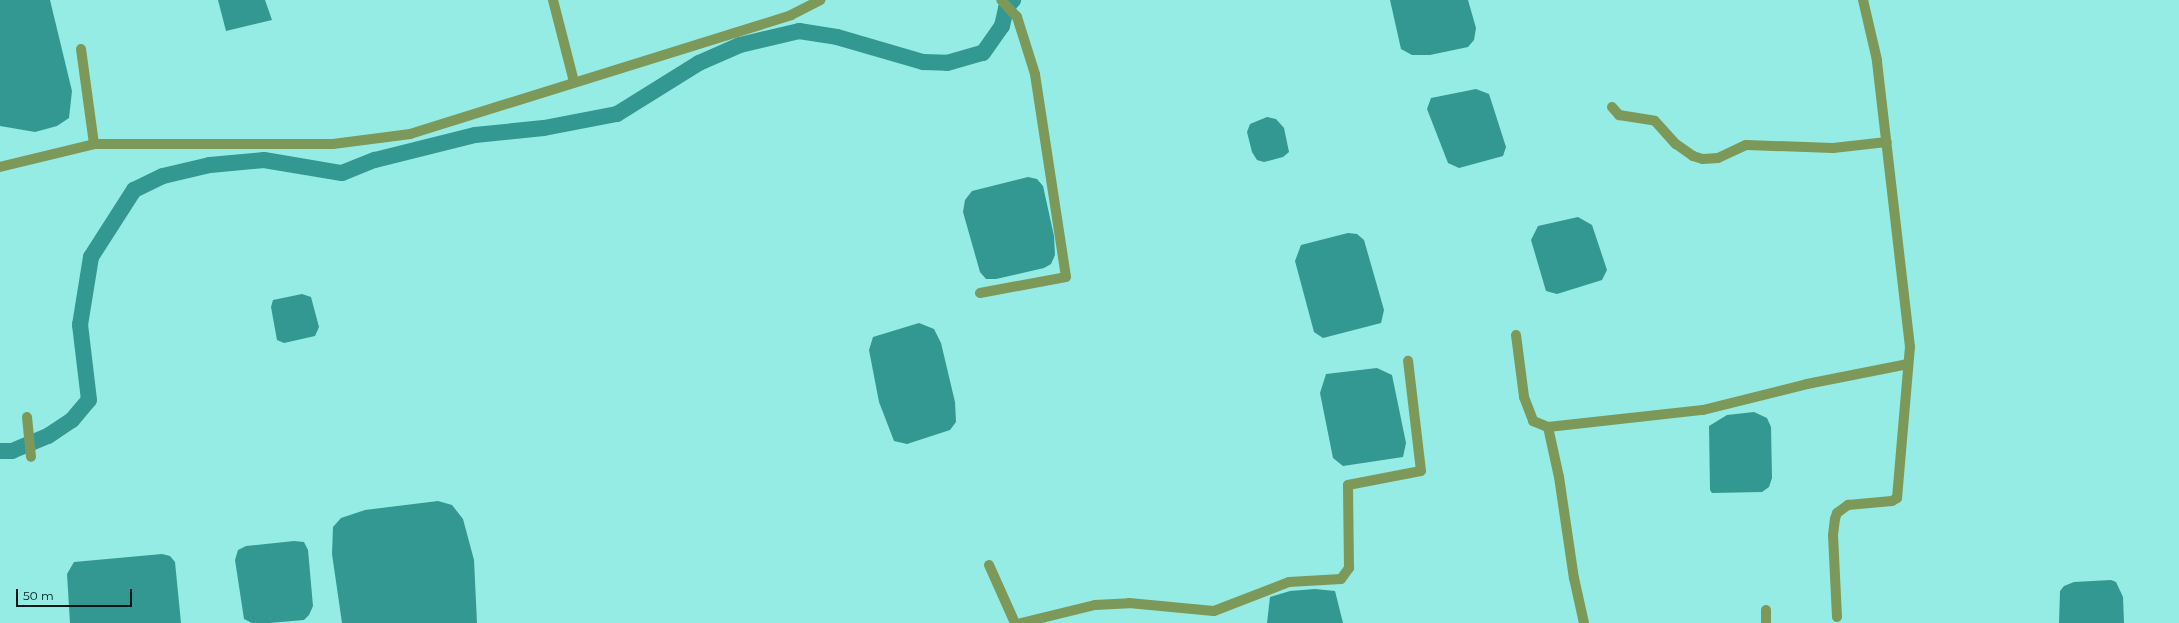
<!DOCTYPE html>
<html>
<head>
<meta charset="utf-8">
<style>
	body { margin:0 }
	#map { position:relative; width:2179px; height:623px; overflow:hidden; background:#94ece4; font-family:Montserrat,sans-serif }
	div>[style] { position:absolute }
	.water>* { inset:0; background:#339891 }
	.canal>* { height:16px; margin:-8px; padding:0 8px; transform-origin:8px; border-radius:8px; background:#339891 }
	.minor>* { height:10px; margin:-5px; padding:0 5px; transform-origin:5px; border-radius:5px; background:#7c9959 }
	span { translate:-50% -50%; white-space:nowrap; text-align:center; line-height:1.15; -webkit-text-stroke:4px #94ece4; paint-order:stroke }
	.scale { position:absolute; left:16px; top:589px; width:116px; height:18px; box-sizing:border-box; border:2px solid #001917; border-top:0; padding-left:5px; font-size:12px; line-height:14px; white-space:nowrap; color:#001917; -webkit-text-stroke:3px #94ece4; paint-order:stroke }
</style>
</head>
<body>
<div id="map">
	<div class="water">
		<div style="clip-path:polygon(0 0,50px 0,72px 91px,69px 118px,57px 126px,35px 132px,0 126px)"></div>
		<div style="clip-path:polygon(218px 0,265px 0,272px 20px,226px 31px)"></div>
		<div style="clip-path:polygon(1390px 0,1468px 0,1476px 28px,1474px 40px,1468px 47px,1430px 55px,1412px 55px,1401px 49px)"></div>
		<div style="clip-path:polygon(1476px 89px,1489px 94px,1506px 147px,1503px 156px,1459px 168px,1448px 163px,1427px 109px,1431px 98px)"></div>
		<div style="clip-path:polygon(1267px 117px,1276px 119px,1284px 128px,1289px 152px,1283px 157px,1264px 162px,1257px 160px,1252px 152px,1247px 132px,1250px 124px)"></div>
		<div style="clip-path:polygon(1028px 177px,1037px 179px,1043px 186px,1054px 236px,1055px 255px,1051px 264px,1044px 268px,996px 279px,986px 279px,980px 272px,963px 212px,965px 200px,972px 191px)"></div>
		<div style="clip-path:polygon(1578px 217px,1592px 225px,1607px 270px,1602px 280px,1557px 294px,1546px 291px,1531px 240px,1538px 226px)"></div>
		<div style="clip-path:polygon(1348px 233px,1357px 234px,1364px 240px,1384px 310px,1381px 323px,1323px 338px,1314px 332px,1295px 261px,1301px 245px)"></div>
		<div style="clip-path:polygon(302px 294px,311px 297px,319px 327px,315px 336px,284px 343px,277px 340px,271px 307px,273px 300px)"></div>
		<div style="clip-path:polygon(919px 323px,934px 329px,941px 343px,955px 402px,956px 422px,950px 430px,907px 444px,894px 441px,879px 402px,869px 350px,873px 337px)"></div>
		<div style="clip-path:polygon(1377px 368px,1392px 375px,1406px 443px,1403px 457px,1343px 466px,1333px 458px,1320px 393px,1326px 374px)"></div>
		<div style="clip-path:polygon(1754px 412px,1767px 418px,1771px 427px,1772px 478px,1769px 487px,1762px 492px,1712px 493px,1710px 490px,1709px 426px,1727px 415px)"></div>
		<div style="clip-path:polygon(438px 501px,452px 505px,463px 519px,474px 560px,477px 623px,342px 623px,332px 554px,333px 527px,341px 518px,365px 510px)"></div>
		<div style="clip-path:polygon(294px 541px,304px 542px,308px 550px,313px 606px,309px 615px,304px 620px,269px 623px,252px 623px,244px 619px,235px 560px,238px 550px,246px 546px)"></div>
		<div style="clip-path:polygon(162px 554px,170px 556px,175px 562px,181px 623px,70px 623px,67px 574px,74px 562px)"></div>
		<div style="clip-path:polygon(2111px 580px,2116px 582px,2123px 597px,2124px 623px,2059px 623px,2060px 591px,2064px 586px,2074px 582px)"></div>
		<div style="clip-path:polygon(1315px 589px,1335px 591px,1343px 623px,1267px 623px,1270px 597px,1290px 591px)"></div>
	</div>
	<div class="canal">
		<div style="left:0;top:451px;width:12px"></div>
		<div style="left:12px;top:451px;width:39px;rotate:-23deg"></div>
		<div style="left:48px;top:436px;width:29px;rotate:-34deg"></div>
		<div style="left:72px;top:420px;width:26px;rotate:-50deg"></div>
		<div style="left:89px;top:400px;width:76px;rotate:-96.8deg"></div>
		<div style="left:80px;top:325px;width:69px;rotate:-80.8deg"></div>
		<div style="left:91px;top:257px;width:80px;rotate:-57.3deg"></div>
		<div style="left:134px;top:190px;width:32px;rotate:-26deg"></div>
		<div style="left:163px;top:176px;width:48px;rotate:-13.2deg"></div>
		<div style="left:210px;top:165px;width:54px;rotate:-5.3deg"></div>
		<div style="left:264px;top:160px;width:79px;rotate:9.5deg"></div>
		<div style="left:342px;top:173px;width:35px;rotate:-22deg"></div>
		<div style="left:375px;top:160px;width:103px;rotate:-14deg"></div>
		<div style="left:475px;top:135px;width:69px;rotate:-5.8deg"></div>
		<div style="left:544px;top:128px;width:74px;rotate:-10.9deg"></div>
		<div style="left:617px;top:114px;width:97px;rotate:-31.9deg"></div>
		<div style="left:699px;top:63px;width:45px;rotate:-23.7deg"></div>
		<div style="left:740px;top:45px;width:61px;rotate:-13.3deg"></div>
		<div style="left:799px;top:31px;width:38px;rotate:9deg"></div>
		<div style="left:837px;top:37px;width:90px;rotate:16.2deg"></div>
		<div style="left:923px;top:62px;width:24px;rotate:2deg"></div>
		<div style="left:947px;top:63px;width:37px;rotate:-16deg"></div>
		<div style="left:983px;top:53px;width:33px;rotate:-55deg"></div>
		<div style="left:1002px;top:26px;width:18px;rotate:-77deg"></div>
		<div style="left:1006px;top:8px;width:11px;rotate:-49deg"></div>
	</div>
	<div class="minor">
		<div style="left:553px;top:0;width:85px;rotate:75.6deg"></div>
		<div style="left:81px;top:49px;width:96px;rotate:82.2deg"></div>
		<div style="left:94px;top:144px;width:239px"></div>
		<div style="left:333px;top:144px;width:78px;rotate:-7.4deg"></div>
		<div style="left:410px;top:134px;width:399px;rotate:-17.3deg"></div>
		<div style="left:791px;top:15px;width:33px;rotate:-27deg"></div>
		<div style="left:1612px;top:107px;width:11px;rotate:49deg"></div>
		<div style="left:1619px;top:115px;width:36px;rotate:9deg"></div>
		<div style="left:1655px;top:121px;width:31px;rotate:48deg"></div>
		<div style="left:1676px;top:144px;width:21px;rotate:35deg"></div>
		<div style="left:1693px;top:156px;width:10px;rotate:17deg"></div>
		<div style="left:1703px;top:159px;width:15px;rotate:-4deg"></div>
		<div style="left:1718px;top:158px;width:31px;rotate:-25deg"></div>
		<div style="left:1746px;top:145px;width:87px;rotate:2deg"></div>
		<div style="left:1833px;top:148px;width:54px;rotate:-6.3deg"></div>
		<div style="left:0;top:167px;width:97px;rotate:-13.7deg"></div>
		<div style="left:980px;top:293px;width:87px;rotate:-10.5deg"></div>
		<div style="left:1066px;top:277px;width:205px;rotate:-98.7deg"></div>
		<div style="left:1035px;top:74px;width:60px;rotate:-107.5deg"></div>
		<div style="left:1017px;top:17px;width:23px;rotate:-133deg"></div>
		<div style="left:1516px;top:335px;width:63px;rotate:82.6deg"></div>
		<div style="left:1524px;top:397px;width:26px;rotate:69deg"></div>
		<div style="left:1533px;top:421px;width:16px;rotate:22deg"></div>
		<div style="left:1548px;top:427px;width:51px;rotate:77.6deg"></div>
		<div style="left:1559px;top:477px;width:102px;rotate:81.6deg"></div>
		<div style="left:1574px;top:578px;width:46px;rotate:77.5deg"></div>
		<div style="left:27px;top:417px;width:40px;rotate:84.3deg"></div>
		<div style="left:1548px;top:427px;width:156px;rotate:-6.3deg"></div>
		<div style="left:1703px;top:410px;width:107px;rotate:-14deg"></div>
		<div style="left:1807px;top:384px;width:103px;rotate:-11.2deg"></div>
		<div style="left:989px;top:565px;width:64px;rotate:65.9deg"></div>
		<div style="left:1766px;top:610px;width:13px;rotate:90deg"></div>
		<div style="left:1837px;top:617px;width:82px;rotate:-92.8deg"></div>
		<div style="left:1833px;top:535px;width:16px;rotate:-83deg"></div>
		<div style="left:1835px;top:519px;width:6px;rotate:-72deg"></div>
		<div style="left:1837px;top:513px;width:14px;rotate:-36deg"></div>
		<div style="left:1848px;top:505px;width:44px;rotate:-5.2deg"></div>
		<div style="left:1892px;top:501px;width:6px;rotate:-31deg"></div>
		<div style="left:1897px;top:498px;width:152px;rotate:-85.1deg"></div>
		<div style="left:1910px;top:347px;width:289px;rotate:-96.6deg"></div>
		<div style="left:1877px;top:60px;width:62px;rotate:-103.1deg"></div>
		<div style="left:1021px;top:623px;width:76px;rotate:-13.7deg"></div>
		<div style="left:1095px;top:605px;width:34px;rotate:-3deg"></div>
		<div style="left:1129px;top:603px;width:85px;rotate:5.4deg"></div>
		<div style="left:1214px;top:611px;width:80px;rotate:-21.1deg"></div>
		<div style="left:1289px;top:582px;width:52px;rotate:-3.3deg"></div>
		<div style="left:1341px;top:579px;width:14px;rotate:-54deg"></div>
		<div style="left:1349px;top:568px;width:83px;rotate:-90.7deg"></div>
		<div style="left:1348px;top:485px;width:74px;rotate:-10.9deg"></div>
		<div style="left:1421px;top:471px;width:111px;rotate:-96.7deg"></div>
	</div>
	<div class="scale">50 m</div>
</div>
</body>
</html>
